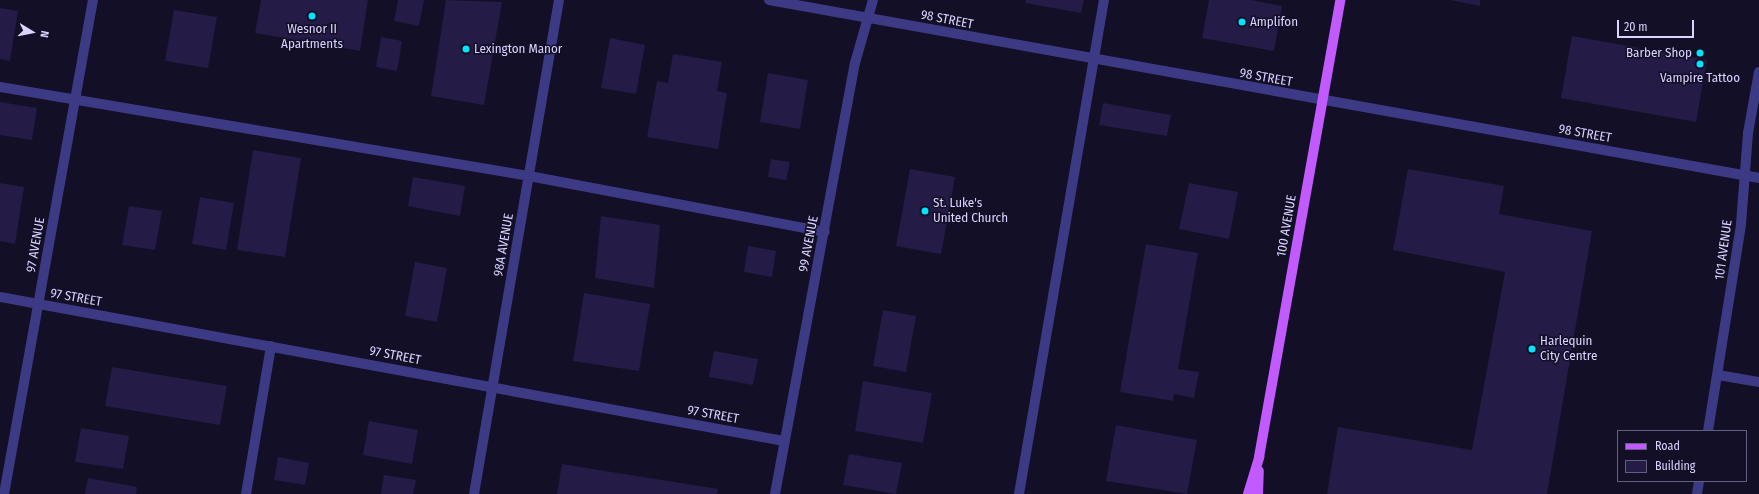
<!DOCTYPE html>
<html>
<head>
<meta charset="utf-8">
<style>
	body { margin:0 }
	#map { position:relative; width:1759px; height:494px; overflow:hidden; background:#130f26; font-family:"Fira Sans Condensed",sans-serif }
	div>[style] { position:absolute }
	.building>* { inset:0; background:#241b47 }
	.minor>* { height:10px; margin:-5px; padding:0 5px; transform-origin:5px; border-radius:5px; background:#3d3a85 }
	.major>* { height:10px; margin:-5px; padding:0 5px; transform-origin:5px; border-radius:5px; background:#c25bff }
	.dots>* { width:11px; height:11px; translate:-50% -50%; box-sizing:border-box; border:2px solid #130f26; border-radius:50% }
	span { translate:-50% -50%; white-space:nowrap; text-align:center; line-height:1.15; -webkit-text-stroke:3px #130f26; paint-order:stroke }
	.street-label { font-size:13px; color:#d9d4ff }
	.poi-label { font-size:13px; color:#d9d4ff }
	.left { translate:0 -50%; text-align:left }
	.right { translate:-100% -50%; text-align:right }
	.legend { position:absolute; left:1617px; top:430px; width:130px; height:52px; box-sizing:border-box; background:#130f26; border:1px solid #625e7d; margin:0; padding:5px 7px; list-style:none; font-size:12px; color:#d9d4ff }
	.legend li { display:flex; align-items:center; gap:8px; height:20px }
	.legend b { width:20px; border:1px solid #625e7d }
	.north { position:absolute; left:12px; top:12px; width:40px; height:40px; -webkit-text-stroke:3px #130f26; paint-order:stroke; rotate:100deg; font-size:11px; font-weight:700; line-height:16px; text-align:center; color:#d9d4ff }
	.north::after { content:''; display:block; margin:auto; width:14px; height:18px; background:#d9d4ff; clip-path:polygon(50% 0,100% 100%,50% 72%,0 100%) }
	.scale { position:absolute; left:1617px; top:20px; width:77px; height:18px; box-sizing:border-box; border:2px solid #d9d4ff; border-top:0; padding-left:5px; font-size:12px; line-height:14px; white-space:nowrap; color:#d9d4ff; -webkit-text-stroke:3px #130f26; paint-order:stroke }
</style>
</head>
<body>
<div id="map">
	<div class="building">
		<div style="clip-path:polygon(261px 0,368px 0,360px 51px,255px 33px)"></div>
		<div style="clip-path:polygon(398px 0,424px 0,419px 26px,394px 21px)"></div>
		<div style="clip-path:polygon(446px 0,502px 2px,484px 105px,431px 96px)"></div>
		<div style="clip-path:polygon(1026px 0,1084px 0,1081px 13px,1025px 3px)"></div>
		<div style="clip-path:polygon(1209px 0,1251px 0,1282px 6px,1274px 51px,1202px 38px)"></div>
		<div style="clip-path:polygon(1450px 0,1480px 0,1480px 6px)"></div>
		<div style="clip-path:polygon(0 8px,18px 11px,10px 61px,0 59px)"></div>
		<div style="clip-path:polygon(174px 10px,217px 17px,208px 68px,165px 61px)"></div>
		<div style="clip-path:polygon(1572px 36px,1707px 60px,1696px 122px,1561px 98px)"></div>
		<div style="clip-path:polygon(381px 37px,402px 41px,397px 71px,376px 67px)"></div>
		<div style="clip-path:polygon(610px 38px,645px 45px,636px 94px,601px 88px)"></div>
		<div style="clip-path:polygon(673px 54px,722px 62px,717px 91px,727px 93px,718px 149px,647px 137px,657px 81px,668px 83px)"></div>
		<div style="clip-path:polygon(768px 73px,808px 80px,800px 129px,760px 122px)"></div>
		<div style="clip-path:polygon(0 102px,37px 108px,32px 140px,0 135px)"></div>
		<div style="clip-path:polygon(1103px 103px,1171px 115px,1167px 136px,1099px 125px)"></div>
		<div style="clip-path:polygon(253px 150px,301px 158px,285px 257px,237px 250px)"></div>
		<div style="clip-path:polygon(771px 159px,790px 162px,786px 180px,768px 177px)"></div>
		<div style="clip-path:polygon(910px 169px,955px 177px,941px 254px,896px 246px)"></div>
		<div style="clip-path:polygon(1408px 169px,1504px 186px,1499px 214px,1592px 231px,1547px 494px,1327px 494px,1338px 427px,1472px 450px,1505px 272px,1393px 250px)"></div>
		<div style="clip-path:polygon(413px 177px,465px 186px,460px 216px,408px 206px)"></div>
		<div style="clip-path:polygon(0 183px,24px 187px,15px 244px,0 241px)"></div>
		<div style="clip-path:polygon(1189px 183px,1238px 192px,1229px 239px,1179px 229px)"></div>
		<div style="clip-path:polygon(200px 197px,234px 203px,226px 250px,192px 244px)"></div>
		<div style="clip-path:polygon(129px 206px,162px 211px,155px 250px,122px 245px)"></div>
		<div style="clip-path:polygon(601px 216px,660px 225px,654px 288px,595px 278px)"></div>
		<div style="clip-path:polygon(1146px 244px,1198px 253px,1178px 369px,1199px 372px,1194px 398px,1174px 394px,1173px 401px,1120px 392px)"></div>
		<div style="clip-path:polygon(748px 246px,776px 251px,772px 277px,744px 272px)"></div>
		<div style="clip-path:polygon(415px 262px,447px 268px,437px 322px,405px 316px)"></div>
		<div style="clip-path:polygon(584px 293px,650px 304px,639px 371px,573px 361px)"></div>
		<div style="clip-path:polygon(883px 310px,916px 316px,906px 372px,873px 366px)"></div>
		<div style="clip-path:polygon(714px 351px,758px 359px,753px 385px,709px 377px)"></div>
		<div style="clip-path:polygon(112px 367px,227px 386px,220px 425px,105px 406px)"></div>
		<div style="clip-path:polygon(863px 381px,932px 393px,923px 443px,855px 431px)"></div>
		<div style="clip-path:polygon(369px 421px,418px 430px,412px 464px,363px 455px)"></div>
		<div style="clip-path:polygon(1116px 425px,1197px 440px,1187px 494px,1106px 481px)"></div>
		<div style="clip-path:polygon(81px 428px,129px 436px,123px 469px,75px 462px)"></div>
		<div style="clip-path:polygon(849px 454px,902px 463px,896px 494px,843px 485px)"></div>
		<div style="clip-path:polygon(278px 457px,309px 463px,305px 485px,274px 480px)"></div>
		<div style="clip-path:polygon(562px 464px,718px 489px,717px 494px,557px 494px)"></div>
		<div style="clip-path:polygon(384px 475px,416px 480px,413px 494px,381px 494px)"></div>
		<div style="clip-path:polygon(88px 478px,137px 487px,136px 494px,85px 494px)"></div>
	</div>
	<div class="minor">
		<div style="left:769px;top:0;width:1006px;rotate:10.19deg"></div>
		<div style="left:0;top:87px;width:536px;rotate:9.55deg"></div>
		<div style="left:529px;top:176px;width:301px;rotate:10.7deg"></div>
		<div style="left:0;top:297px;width:797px;rotate:10.41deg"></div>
		<div style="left:1718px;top:375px;width:42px;rotate:9.7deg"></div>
		<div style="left:1708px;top:431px;width:210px;rotate:-80.9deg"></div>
		<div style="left:1741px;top:224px;width:91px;rotate:-85.6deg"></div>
		<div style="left:1748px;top:133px;width:62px;rotate:-79.8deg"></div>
		<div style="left:4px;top:494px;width:502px;rotate:-79.79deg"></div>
		<div style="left:246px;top:494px;width:150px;rotate:-80.4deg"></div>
		<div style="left:474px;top:494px;width:501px;rotate:-80.24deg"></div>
		<div style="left:775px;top:494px;width:438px;rotate:-79.5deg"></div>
		<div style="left:855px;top:63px;width:66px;rotate:-74.1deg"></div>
		<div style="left:1019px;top:494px;width:501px;rotate:-80.24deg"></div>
		<div style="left:1697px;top:494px;width:13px;rotate:-81deg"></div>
	</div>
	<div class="major">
		<div style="left:1248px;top:494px;width:39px;rotate:-73deg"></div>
		<div style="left:1259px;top:457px;width:464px;rotate:-79.9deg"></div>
		<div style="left:1258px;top:494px;width:23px;rotate:-88deg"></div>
	</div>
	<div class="dots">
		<div style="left:312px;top:16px;background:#00e5ff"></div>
		<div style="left:1242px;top:22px;background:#00e5ff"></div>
		<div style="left:466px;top:49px;background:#00e5ff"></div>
		<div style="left:1700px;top:53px;background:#00e5ff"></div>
		<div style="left:1700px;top:64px;background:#00e5ff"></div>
		<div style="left:925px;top:211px;background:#00e5ff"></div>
		<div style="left:1532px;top:349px;background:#00e5ff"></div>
	</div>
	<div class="street-label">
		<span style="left:947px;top:20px;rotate:11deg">98 STREET</span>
		<span style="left:1266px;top:78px;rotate:10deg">98 STREET</span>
		<span style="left:1585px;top:134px;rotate:10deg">98 STREET</span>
		<span style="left:1287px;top:226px;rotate:-80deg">100 AVENUE</span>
		<span style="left:809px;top:244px;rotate:-79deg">99 AVENUE</span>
		<span style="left:36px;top:245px;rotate:-80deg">97 AVENUE</span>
		<span style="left:504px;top:245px;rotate:-80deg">98A AVENUE</span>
		<span style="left:1724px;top:250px;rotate:-82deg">101 AVENUE</span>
		<span style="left:76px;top:298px;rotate:10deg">97 STREET</span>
		<span style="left:395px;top:356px;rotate:11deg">97 STREET</span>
		<span style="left:713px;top:415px;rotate:10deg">97 STREET</span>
	</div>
	<div class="poi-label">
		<span class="left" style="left:1250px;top:22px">Amplifon</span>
		<span style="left:312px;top:37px">Wesnor II<br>Apartments</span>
		<span class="left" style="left:474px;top:49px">Lexington Manor</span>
		<span class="right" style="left:1692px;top:53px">Barber Shop</span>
		<span style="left:1700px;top:78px">Vampire Tattoo</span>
		<span class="left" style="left:933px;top:211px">St. Luke's<br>United Church</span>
		<span class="left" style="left:1540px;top:349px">Harlequin<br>City Centre</span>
	</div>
	<ul class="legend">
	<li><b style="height:5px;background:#c25bff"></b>Road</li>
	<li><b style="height:11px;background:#241b47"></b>Building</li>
	</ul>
	<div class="north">N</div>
	<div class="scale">20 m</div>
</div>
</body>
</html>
